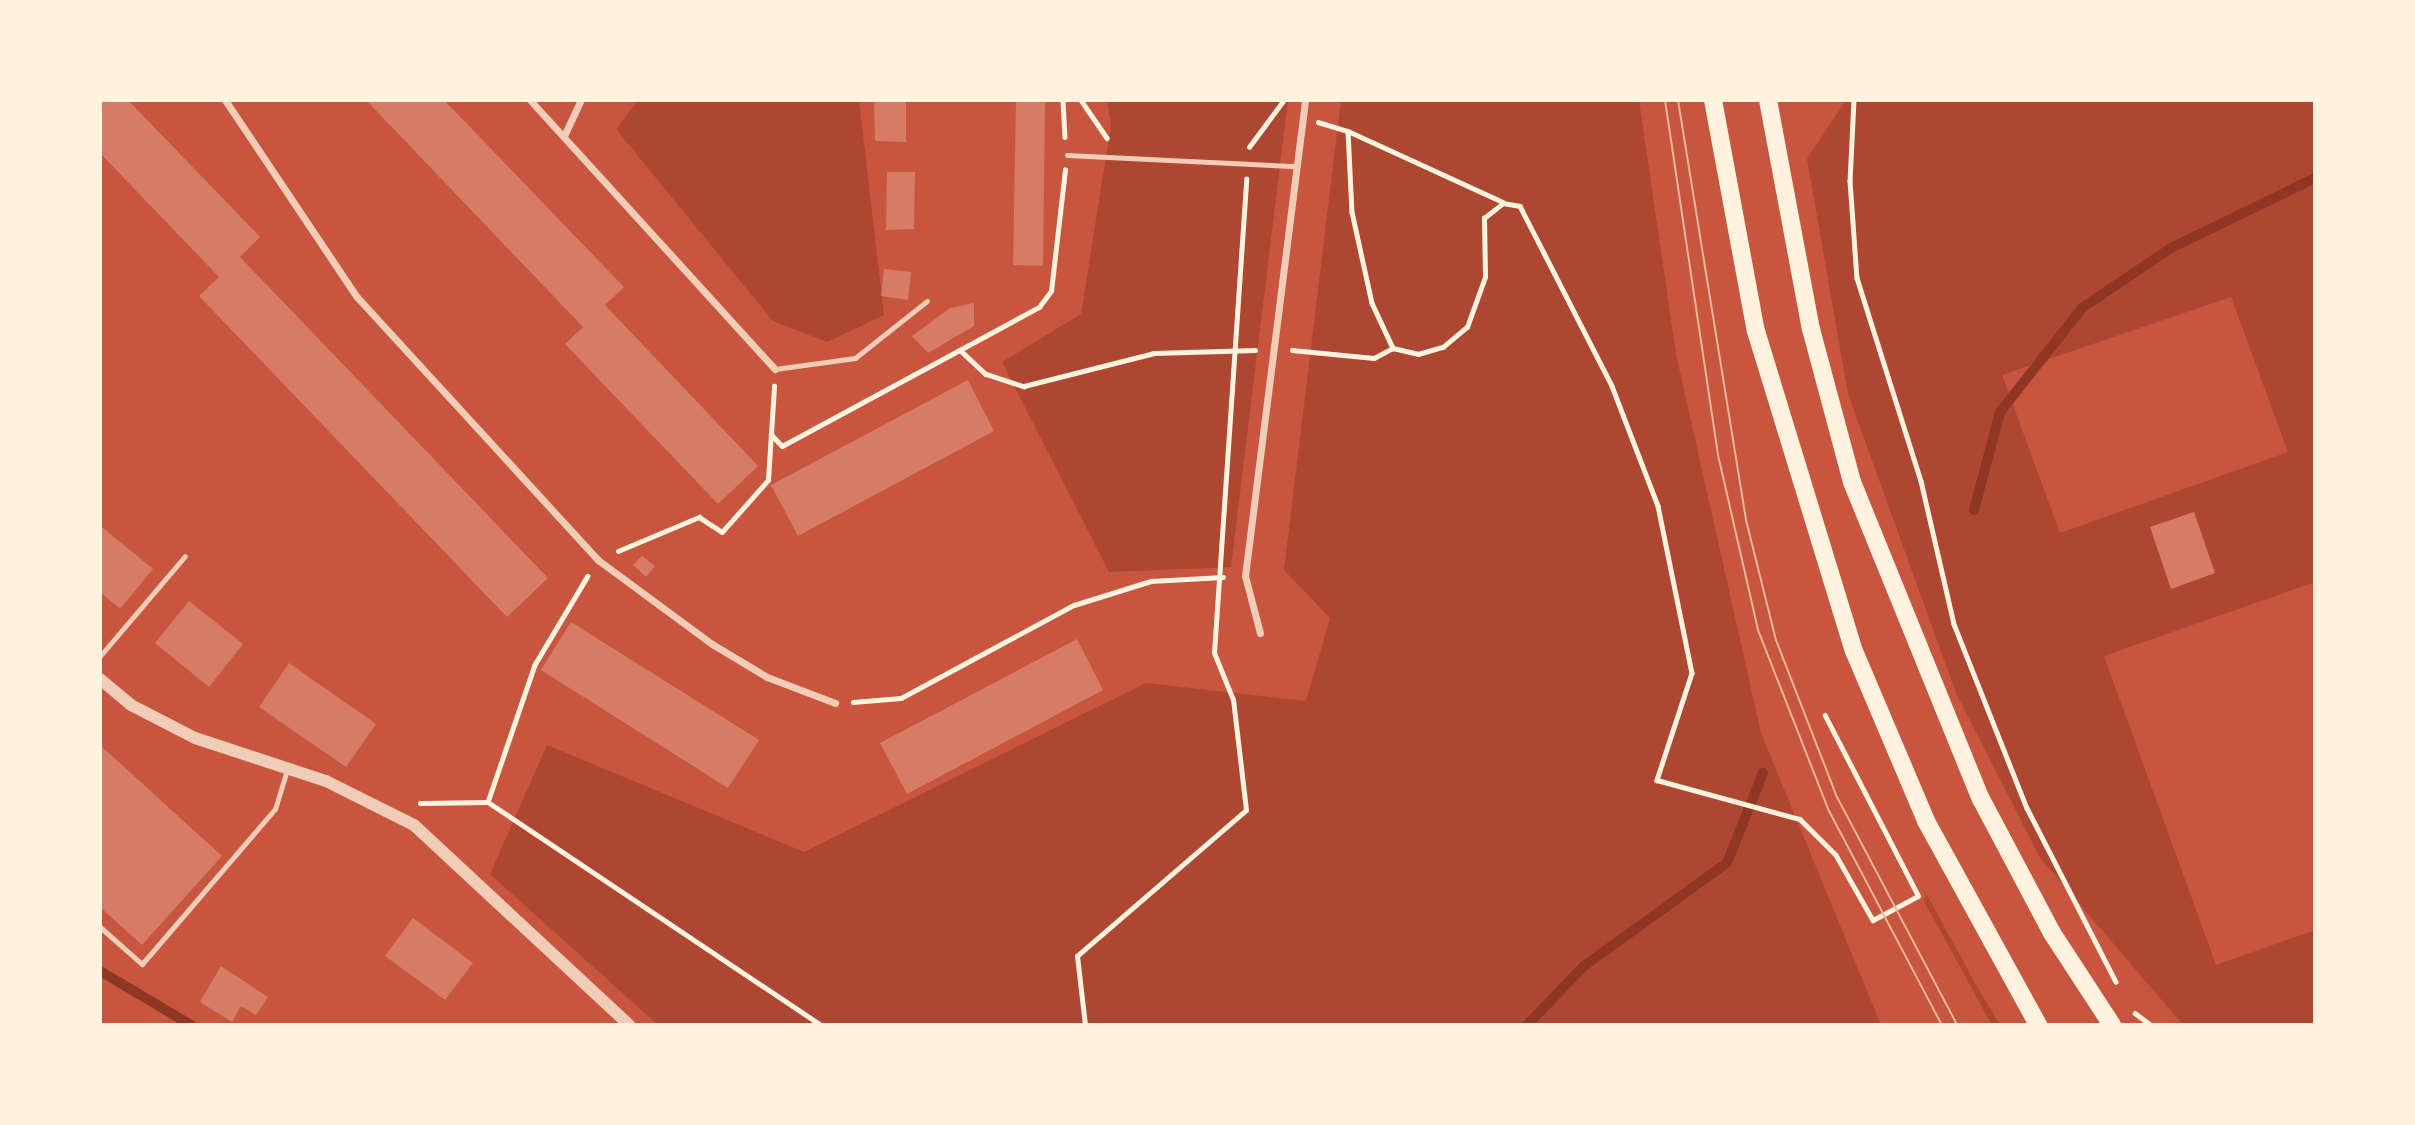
<!DOCTYPE html>
<html>
<head>
<meta charset="utf-8">
<style>
	body { margin:0 }
	#map { position:relative; width:2415px; height:1125px; overflow:hidden; background:#c8553d; font-family:Karla,sans-serif }
	div>[style] { position:absolute }
	.green>* { inset:0; background:#ae4732 }
	.stream>* { height:10px; margin:-5px; padding:0 5px; transform-origin:5px; border-radius:5px; background:#8f3625 }
	.building>* { inset:0; background:#d67c66 }
	.path>* { height:4.5px; margin:-2.25px; padding:0 2.25px; transform-origin:2.25px; border-radius:2.25px; background:#fff3e0 }
	.service>* { height:5px; margin:-2.5px; padding:0 2.5px; transform-origin:2.5px; border-radius:2.5px; background:#f1ccb7 }
	.minor>* { height:7px; margin:-3.5px; padding:0 3.5px; transform-origin:3.5px; border-radius:3.5px; background:#f1ccb7 }
	.tertiary>* { height:12px; margin:-6px; padding:0 6px; transform-origin:6px; border-radius:6px; background:#f1ccb7 }
	.primary>* { height:18px; margin:-9px; padding:0 9px; transform-origin:9px; border-radius:9px; background:#fff3e0 }
	.tram>* { height:2px; margin:-1px; padding:0 1px; transform-origin:1px; border-radius:1px; background:#e9b49f }
	span { translate:-50% -50%; white-space:nowrap; text-align:center; line-height:1.15; -webkit-text-stroke:7px #fff3e0; paint-order:stroke }
	.frame { position:absolute; inset:0; border:102px solid #fff3e0; pointer-events:none }
</style>
</head>
<body>
<div id="map">
	<div class="green">
		<div style="clip-path:polygon(638px 100px,859px 100px,884px 315px,827px 342px,773px 321px,616px 129px)"></div>
		<div style="clip-path:polygon(1107px 100px,1288px 100px,1231px 567px,1109px 572px,1002px 362px,1081px 314px,1111px 125px)"></div>
		<div style="clip-path:polygon(1341px 100px,1639px 100px,1676px 354px,1761px 733px,1881px 1025px,658px 1025px,490px 874px,547px 745px,804px 852px,1146px 683px,1306px 701px,1330px 618px,1284px 570px)"></div>
		<div style="clip-path:polygon(evenodd,1846px 100px,2315px 100px,2315px 582px,2104px 656px,2216px 965px,2315px 930px,2315px 1025px,2183px 1025px,2040px 858px,1956px 693px,1848px 394px,1807px 159px,1846px 100px,2231px 297px,2288px 452px,2060px 533px,2002px 375px,2231px 297px)"></div>
		<div style="clip-path:polygon(1927px 895px,1975px 983px,2000px 1025px,1992px 1025px,1924px 901px)"></div>
	</div>
	<div class="stream">
		<div style="left:1974px;top:510px;width:101px;rotate:-75.1deg"></div>
		<div style="left:2000px;top:412px;width:132px;rotate:-51.7deg"></div>
		<div style="left:2082px;top:308px;width:107px;rotate:-34deg"></div>
		<div style="left:2171px;top:248px;width:160px;rotate:-25.9deg"></div>
		<div style="left:100px;top:971px;width:106px;rotate:30.7deg"></div>
		<div style="left:1527px;top:1025px;width:82px;rotate:-46deg"></div>
		<div style="left:1584px;top:966px;width:176px;rotate:-35.8deg"></div>
		<div style="left:1727px;top:863px;width:97px;rotate:-68.2deg"></div>
	</div>
	<div class="building">
		<div style="clip-path:polygon(100px 100px,128px 100px,260px 237px,240px 257px,548px 578px,507px 617px,199px 296px,219px 277px,100px 153px)"></div>
		<div style="clip-path:polygon(366px 100px,444px 100px,624px 287px,605px 305px,758px 466px,718px 504px,565px 344px,583px 327px)"></div>
		<div style="clip-path:polygon(874px 100px,906px 100px,906px 142px,875px 141px)"></div>
		<div style="clip-path:polygon(1016px 100px,1045px 100px,1043px 266px,1013px 265px)"></div>
		<div style="clip-path:polygon(887px 172px,915px 172px,914px 229px,886px 230px)"></div>
		<div style="clip-path:polygon(884px 269px,911px 272px,908px 300px,881px 296px)"></div>
		<div style="clip-path:polygon(974px 303px,974px 326px,928px 353px,912px 336px,950px 308px)"></div>
		<div style="clip-path:polygon(968px 380px,994px 431px,798px 536px,771px 485px)"></div>
		<div style="clip-path:polygon(2194px 512px,2215px 573px,2171px 589px,2150px 527px)"></div>
		<div style="clip-path:polygon(102px 527px,153px 569px,120px 609px,100px 592px)"></div>
		<div style="clip-path:polygon(642px 556px,655px 566px,646px 577px,633px 565px)"></div>
		<div style="clip-path:polygon(189px 601px,243px 644px,209px 687px,155px 643px)"></div>
		<div style="clip-path:polygon(571px 622px,759px 740px,728px 788px,541px 670px)"></div>
		<div style="clip-path:polygon(1077px 639px,1103px 690px,907px 794px,880px 743px)"></div>
		<div style="clip-path:polygon(289px 663px,376px 724px,346px 767px,259px 707px)"></div>
		<div style="clip-path:polygon(100px 745px,222px 856px,142px 945px,100px 907px)"></div>
		<div style="clip-path:polygon(413px 918px,473px 963px,445px 1000px,385px 956px)"></div>
		<div style="clip-path:polygon(221px 966px,268px 997px,256px 1015px,241px 1006px,232px 1022px,200px 1002px)"></div>
	</div>
	<div class="path">
		<div style="left:1063px;top:100px;width:37px;rotate:87deg"></div>
		<div style="left:1081px;top:100px;width:46px;rotate:55.6deg"></div>
		<div style="left:1854px;top:100px;width:81px;rotate:92.8deg"></div>
		<div style="left:1850px;top:181px;width:97px;rotate:85.9deg"></div>
		<div style="left:1857px;top:278px;width:213px;rotate:72.5deg"></div>
		<div style="left:1921px;top:481px;width:147px;rotate:77deg"></div>
		<div style="left:1954px;top:624px;width:198px;rotate:68.4deg"></div>
		<div style="left:2027px;top:808px;width:195px;rotate:62.9deg"></div>
		<div style="left:1318px;top:122px;width:31px;rotate:17deg"></div>
		<div style="left:1348px;top:131px;width:81px;rotate:87.2deg"></div>
		<div style="left:1352px;top:212px;width:93px;rotate:77.6deg"></div>
		<div style="left:1372px;top:303px;width:50px;rotate:65deg"></div>
		<div style="left:1393px;top:348px;width:26px;rotate:13deg"></div>
		<div style="left:1418px;top:354px;width:26px;rotate:-16deg"></div>
		<div style="left:1443px;top:347px;width:31px;rotate:-40deg"></div>
		<div style="left:1467px;top:327px;width:53px;rotate:-70.2deg"></div>
		<div style="left:1485px;top:277px;width:59px;rotate:-91deg"></div>
		<div style="left:1484px;top:218px;width:24px;rotate:-38deg"></div>
		<div style="left:1503px;top:203px;width:17px;rotate:10deg"></div>
		<div style="left:1520px;top:206px;width:202px;rotate:62.9deg"></div>
		<div style="left:1612px;top:386px;width:129px;rotate:69deg"></div>
		<div style="left:1658px;top:506px;width:170px;rotate:78.5deg"></div>
		<div style="left:1692px;top:673px;width:113px;rotate:108.1deg"></div>
		<div style="left:1657px;top:780px;width:148px;rotate:15.3deg"></div>
		<div style="left:1800px;top:819px;width:51px;rotate:45deg"></div>
		<div style="left:1836px;top:855px;width:75px;rotate:60.4deg"></div>
		<div style="left:1873px;top:920px;width:51px;rotate:-28.1deg"></div>
		<div style="left:1918px;top:896px;width:203px;rotate:-117.3deg"></div>
		<div style="left:1348px;top:131px;width:170px;rotate:24.6deg"></div>
		<div style="left:1249px;top:147px;width:57px;rotate:-53.5deg"></div>
		<div style="left:960px;top:350px;width:35px;rotate:43deg"></div>
		<div style="left:986px;top:374px;width:40px;rotate:18deg"></div>
		<div style="left:1024px;top:386px;width:134px;rotate:-14.2deg"></div>
		<div style="left:1154px;top:353px;width:101px;rotate:-1.7deg"></div>
		<div style="left:1292px;top:350px;width:82px;rotate:5.6deg"></div>
		<div style="left:1374px;top:358px;width:21px;rotate:-28deg"></div>
		<div style="left:771px;top:434px;width:16px;rotate:47deg"></div>
		<div style="left:782px;top:446px;width:292px;rotate:-28.4deg"></div>
		<div style="left:1039px;top:307px;width:20px;rotate:-53deg"></div>
		<div style="left:1051px;top:291px;width:122px;rotate:-83.4deg"></div>
		<div style="left:618px;top:551px;width:88px;rotate:-22.8deg"></div>
		<div style="left:699px;top:517px;width:27px;rotate:33deg"></div>
		<div style="left:722px;top:532px;width:69px;rotate:-48.5deg"></div>
		<div style="left:768px;top:480px;width:94px;rotate:-86.3deg"></div>
		<div style="left:588px;top:576px;width:104px;rotate:120.8deg"></div>
		<div style="left:535px;top:665px;width:145px;rotate:108.9deg"></div>
		<div style="left:488px;top:802px;width:401px;rotate:33.8deg"></div>
		<div style="left:853px;top:702px;width:48px;rotate:-4.8deg"></div>
		<div style="left:901px;top:698px;width:196px;rotate:-28.3deg"></div>
		<div style="left:1074px;top:605px;width:81px;rotate:-17.3deg"></div>
		<div style="left:1151px;top:581px;width:72px;rotate:-3.2deg"></div>
		<div style="left:420px;top:803px;width:68px;rotate:-0.8deg"></div>
		<div style="left:2135px;top:1013px;width:20px;rotate:37deg"></div>
		<div style="left:1085px;top:1025px;width:69px;rotate:-96.6deg"></div>
		<div style="left:1077px;top:956px;width:223px;rotate:-40.8deg"></div>
		<div style="left:1246px;top:810px;width:111px;rotate:-96.7deg"></div>
		<div style="left:1233px;top:700px;width:51px;rotate:-112deg"></div>
		<div style="left:1214px;top:653px;width:475px;rotate:-86.1deg"></div>
	</div>
	<div class="service">
		<div style="left:1067px;top:155px;width:229px;rotate:2.8deg"></div>
		<div style="left:775px;top:369px;width:81px;rotate:-7.8deg"></div>
		<div style="left:855px;top:358px;width:92px;rotate:-38.4deg"></div>
		<div style="left:100px;top:656px;width:131px;rotate:-49.6deg"></div>
		<div style="left:100px;top:927px;width:56px;rotate:41.4deg"></div>
		<div style="left:142px;top:964px;width:204px;rotate:-49.4deg"></div>
		<div style="left:275px;top:809px;width:41px;rotate:-72.9deg"></div>
	</div>
	<div class="minor">
		<div style="left:225px;top:100px;width:237px;rotate:56.2deg"></div>
		<div style="left:357px;top:297px;width:357px;rotate:47.5deg"></div>
		<div style="left:598px;top:560px;width:142px;rotate:36.4deg"></div>
		<div style="left:712px;top:644px;width:64px;rotate:31deg"></div>
		<div style="left:767px;top:677px;width:73px;rotate:20.9deg"></div>
		<div style="left:530px;top:100px;width:364px;rotate:47.7deg"></div>
		<div style="left:564px;top:136px;width:40px;rotate:-65deg"></div>
		<div style="left:1260px;top:633px;width:59px;rotate:-104.7deg"></div>
		<div style="left:1245px;top:576px;width:480px;rotate:-82.8deg"></div>
	</div>
	<div class="tertiary">
		<div style="left:100px;top:679px;width:40px;rotate:40deg"></div>
		<div style="left:131px;top:705px;width:72px;rotate:27.3deg"></div>
		<div style="left:195px;top:738px;width:138px;rotate:18.2deg"></div>
		<div style="left:326px;top:781px;width:98px;rotate:26.6deg"></div>
		<div style="left:414px;top:825px;width:294px;rotate:42.9deg"></div>
	</div>
	<div class="primary">
		<div style="left:1713px;top:100px;width:235px;rotate:79.5deg"></div>
		<div style="left:1756px;top:331px;width:335px;rotate:73deg"></div>
		<div style="left:1854px;top:651px;width:185px;rotate:67deg"></div>
		<div style="left:1926px;top:821px;width:233px;rotate:61.2deg"></div>
		<div style="left:1768px;top:100px;width:233px;rotate:79.4deg"></div>
		<div style="left:1811px;top:329px;width:158px;rotate:75deg"></div>
		<div style="left:1852px;top:482px;width:342px;rotate:67.9deg"></div>
		<div style="left:1981px;top:799px;width:152px;rotate:62.1deg"></div>
		<div style="left:2052px;top:933px;width:110px;rotate:56.9deg"></div>
	</div>
	<div class="tram">
		<div style="left:1665px;top:100px;width:359px;rotate:81.5deg"></div>
		<div style="left:1718px;top:455px;width:180px;rotate:77.1deg"></div>
		<div style="left:1758px;top:630px;width:194px;rotate:68.6deg"></div>
		<div style="left:1829px;top:811px;width:242px;rotate:62.2deg"></div>
		<div style="left:1678px;top:100px;width:425px;rotate:80.8deg"></div>
		<div style="left:1746px;top:520px;width:124px;rotate:76deg"></div>
		<div style="left:1776px;top:640px;width:168px;rotate:68.8deg"></div>
		<div style="left:1837px;top:797px;width:258px;rotate:62.2deg"></div>
	</div>
	<div class="frame"></div>
</div>
</body>
</html>
